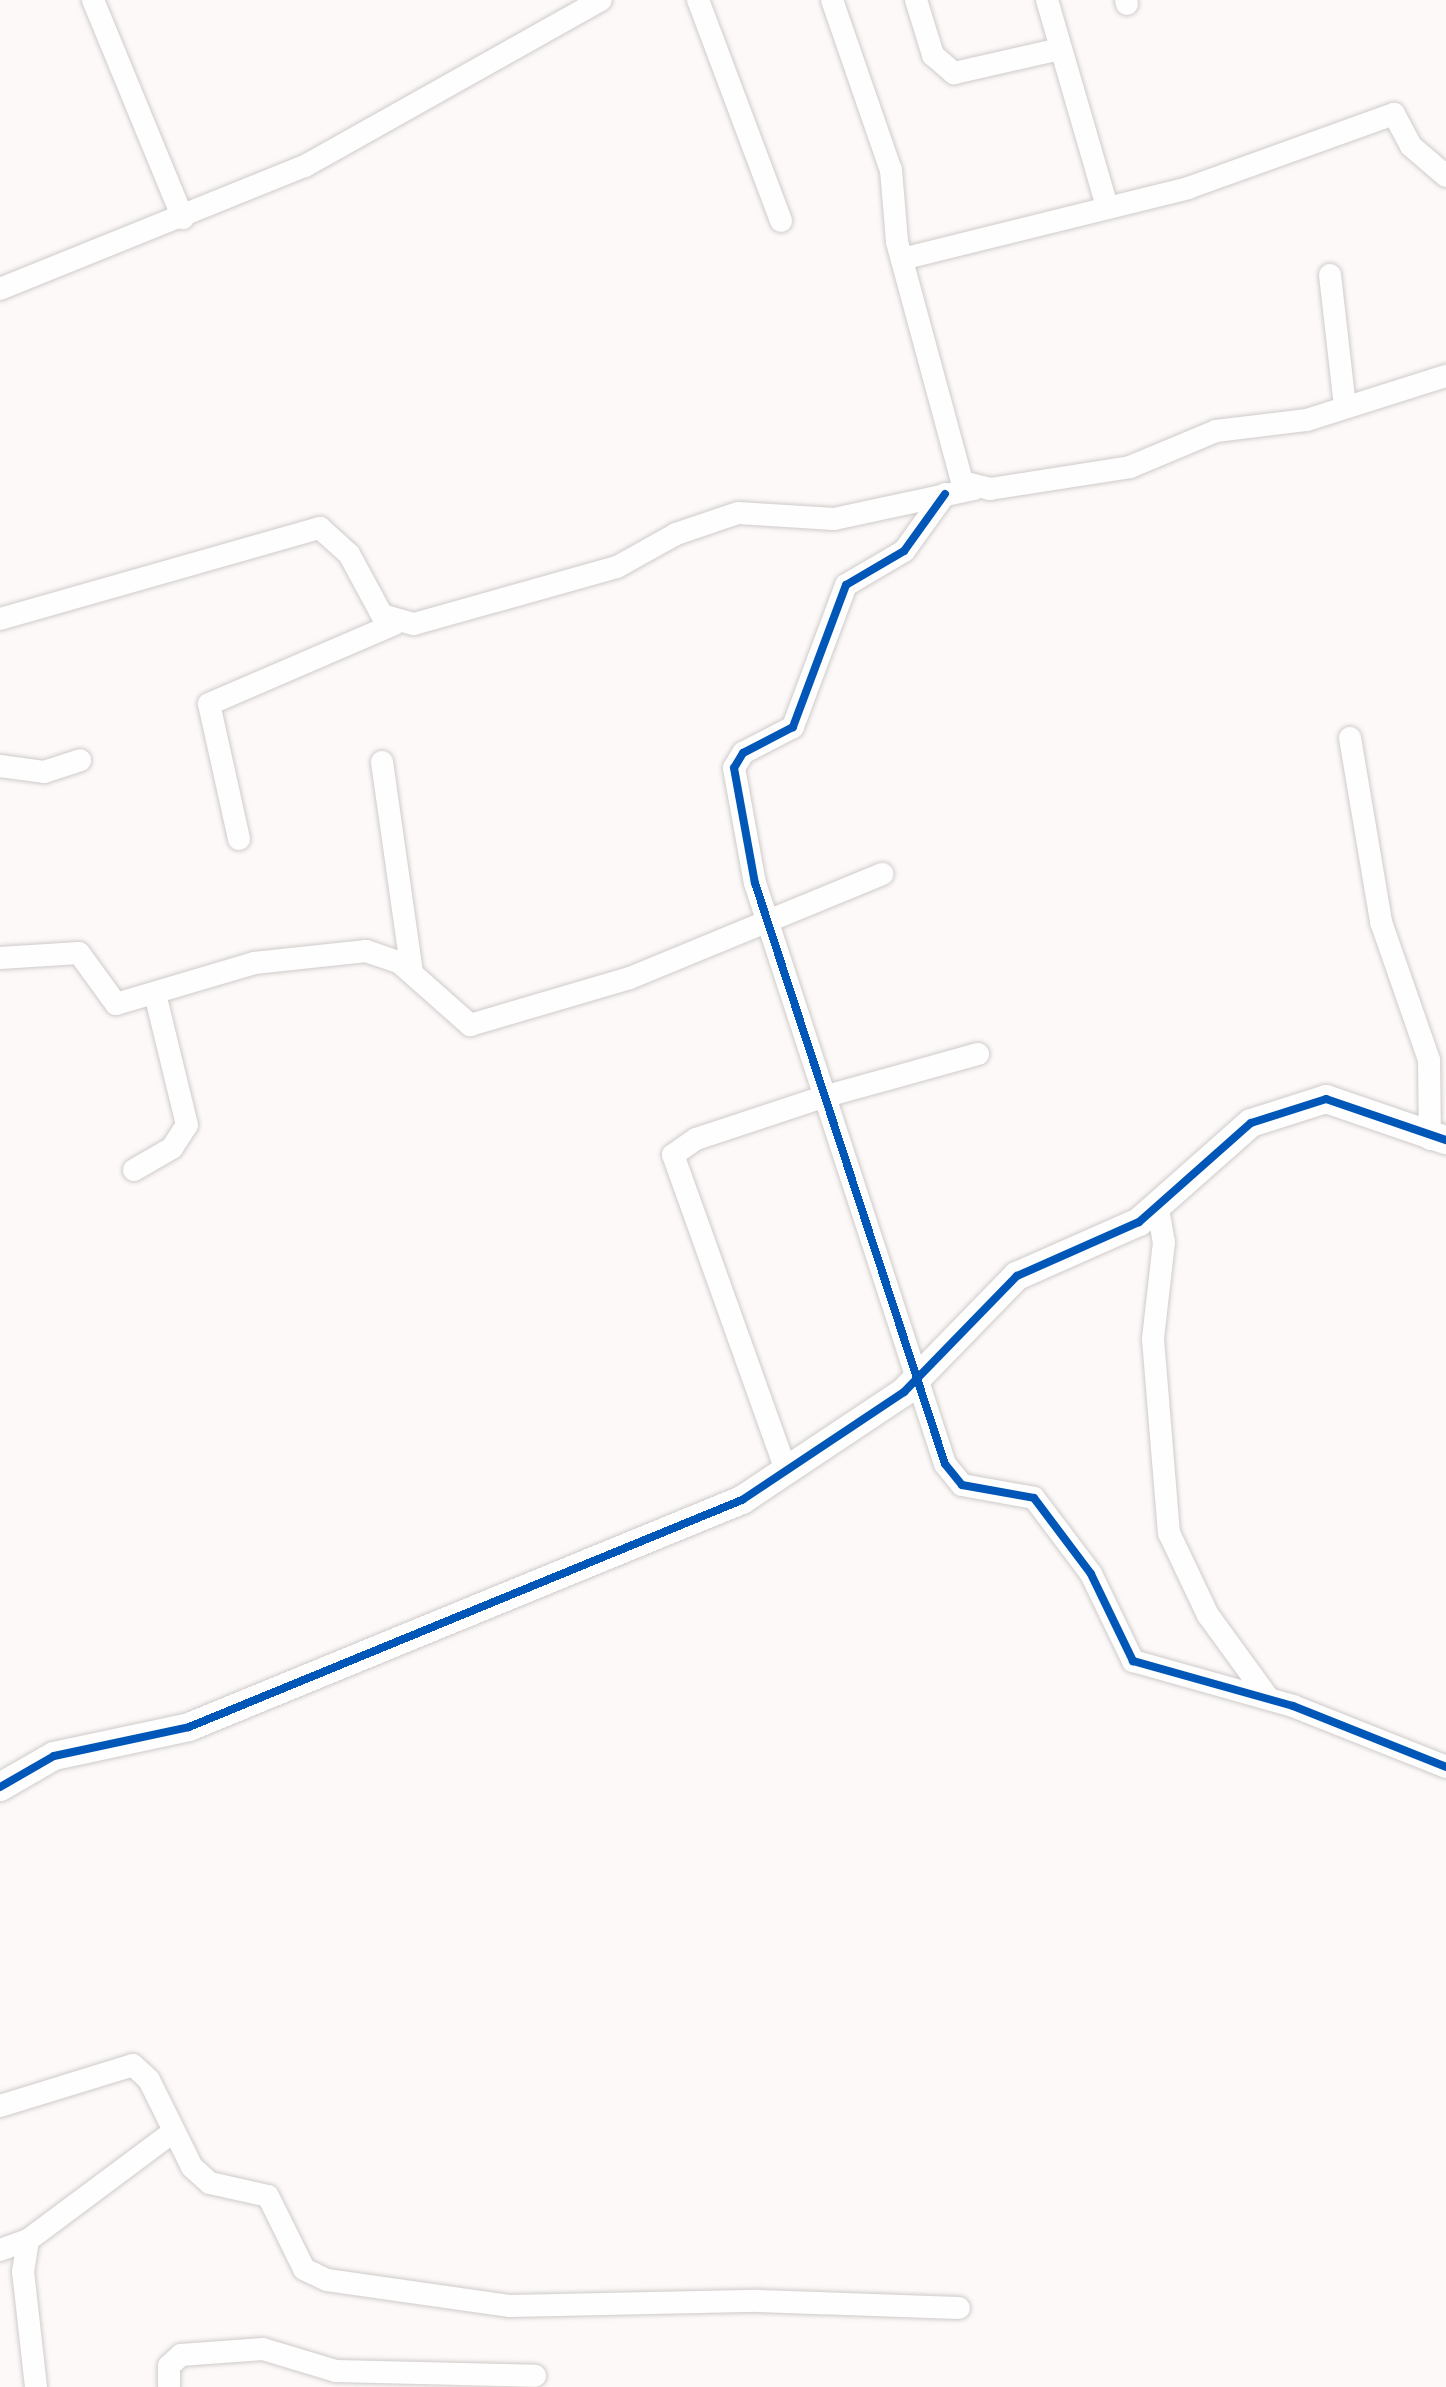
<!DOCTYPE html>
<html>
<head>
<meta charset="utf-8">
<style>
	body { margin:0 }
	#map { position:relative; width:1446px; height:2387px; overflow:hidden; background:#fcf9f8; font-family:Merriweather,serif }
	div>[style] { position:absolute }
	.roads { filter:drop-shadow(0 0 2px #cfcbca) drop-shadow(0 0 2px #cfcbca) }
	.minor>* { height:22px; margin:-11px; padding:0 11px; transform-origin:11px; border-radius:11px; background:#fffefe }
	.tertiary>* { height:28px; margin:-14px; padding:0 14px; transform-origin:14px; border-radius:14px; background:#fffefe }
	.cycleway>* { height:8px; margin:-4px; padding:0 4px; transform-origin:4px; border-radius:4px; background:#0057b8 }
	span { translate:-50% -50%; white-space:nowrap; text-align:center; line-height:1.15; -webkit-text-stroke:8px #fef8f6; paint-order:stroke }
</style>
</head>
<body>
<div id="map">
	<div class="roads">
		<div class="minor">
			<div style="left:93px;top:0;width:236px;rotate:67.6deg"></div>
			<div style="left:698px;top:0;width:236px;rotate:69.4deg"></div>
			<div style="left:832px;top:0;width:180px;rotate:70.9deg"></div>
			<div style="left:891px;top:170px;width:72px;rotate:85.2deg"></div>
			<div style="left:897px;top:242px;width:249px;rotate:74.8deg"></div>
			<div style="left:962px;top:482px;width:29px;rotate:14deg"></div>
			<div style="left:990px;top:489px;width:142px;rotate:-8.9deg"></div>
			<div style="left:1130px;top:467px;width:93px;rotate:-22.7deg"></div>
			<div style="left:1216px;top:431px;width:92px;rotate:-6.9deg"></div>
			<div style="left:1307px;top:420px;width:146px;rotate:-17.6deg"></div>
			<div style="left:916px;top:0;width:58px;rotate:72.8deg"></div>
			<div style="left:933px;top:55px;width:28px;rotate:41deg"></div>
			<div style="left:954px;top:73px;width:109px;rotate:-12.8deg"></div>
			<div style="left:1047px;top:0;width:216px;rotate:73.8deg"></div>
			<div style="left:1126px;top:0;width:4px;rotate:76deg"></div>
			<div style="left:902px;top:259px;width:295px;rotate:-13.9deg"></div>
			<div style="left:1188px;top:188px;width:219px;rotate:-19.8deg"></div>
			<div style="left:1394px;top:114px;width:36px;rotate:62deg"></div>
			<div style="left:1411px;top:146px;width:46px;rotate:40.6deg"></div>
			<div style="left:1330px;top:275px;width:133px;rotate:83.5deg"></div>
			<div style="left:0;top:289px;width:329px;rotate:-22deg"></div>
			<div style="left:305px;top:166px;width:339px;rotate:-29.3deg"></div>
			<div style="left:945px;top:494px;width:70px;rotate:125.7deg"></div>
			<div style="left:904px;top:551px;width:67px;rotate:149.6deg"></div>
			<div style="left:846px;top:585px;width:152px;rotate:110.5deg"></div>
			<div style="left:793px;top:727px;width:56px;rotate:152.5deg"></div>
			<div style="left:743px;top:753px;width:17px;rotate:121deg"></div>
			<div style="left:734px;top:768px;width:117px;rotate:79.7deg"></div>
			<div style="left:755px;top:883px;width:611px;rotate:71.89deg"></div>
			<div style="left:945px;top:1464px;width:27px;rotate:51deg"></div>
			<div style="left:962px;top:1485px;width:73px;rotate:10.2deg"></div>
			<div style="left:1034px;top:1498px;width:95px;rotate:53.1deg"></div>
			<div style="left:1091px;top:1574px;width:97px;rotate:64.2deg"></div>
			<div style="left:1133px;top:1661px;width:166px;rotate:15.7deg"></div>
			<div style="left:1293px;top:1706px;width:165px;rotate:21.7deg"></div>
			<div style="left:0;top:619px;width:333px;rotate:-15.9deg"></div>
			<div style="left:320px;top:528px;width:39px;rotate:42deg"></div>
			<div style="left:349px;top:554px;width:69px;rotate:61.6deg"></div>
			<div style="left:382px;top:615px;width:33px;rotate:16deg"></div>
			<div style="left:414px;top:624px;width:211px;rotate:-15.7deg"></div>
			<div style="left:617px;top:567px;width:68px;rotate:-29.2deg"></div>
			<div style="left:676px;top:534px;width:65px;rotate:-18.7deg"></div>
			<div style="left:738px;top:513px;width:96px;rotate:3.6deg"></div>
			<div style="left:834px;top:519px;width:143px;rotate:-12.1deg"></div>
			<div style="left:1350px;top:738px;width:187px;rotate:80.4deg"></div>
			<div style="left:1381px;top:922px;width:146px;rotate:70.8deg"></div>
			<div style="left:1429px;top:1060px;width:79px;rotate:89.3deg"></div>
			<div style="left:382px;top:762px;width:212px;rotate:81.9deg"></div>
			<div style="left:0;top:766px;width:44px;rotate:7.8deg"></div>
			<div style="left:44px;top:772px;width:38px;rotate:-18deg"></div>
			<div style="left:239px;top:839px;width:138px;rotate:-102.5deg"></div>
			<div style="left:209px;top:704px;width:202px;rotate:-23.3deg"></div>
			<div style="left:0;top:958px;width:79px;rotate:-3.6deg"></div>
			<div style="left:79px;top:953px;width:63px;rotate:54deg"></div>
			<div style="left:116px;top:1004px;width:144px;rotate:-16.5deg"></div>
			<div style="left:254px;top:963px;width:113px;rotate:-6.1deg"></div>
			<div style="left:366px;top:951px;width:36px;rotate:19deg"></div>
			<div style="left:400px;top:963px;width:94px;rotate:41.5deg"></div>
			<div style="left:470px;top:1025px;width:167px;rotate:-16.4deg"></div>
			<div style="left:630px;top:978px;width:273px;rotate:-22.4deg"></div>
			<div style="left:134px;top:1170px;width:44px;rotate:-30.1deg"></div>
			<div style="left:172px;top:1148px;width:27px;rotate:-57deg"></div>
			<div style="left:187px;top:1125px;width:135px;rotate:-103.7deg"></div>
			<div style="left:1158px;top:1209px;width:34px;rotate:80deg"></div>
			<div style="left:1164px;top:1242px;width:98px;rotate:96.5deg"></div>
			<div style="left:1153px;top:1339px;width:195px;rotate:85.3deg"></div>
			<div style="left:1169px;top:1533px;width:91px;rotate:64.6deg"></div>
			<div style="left:1208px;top:1615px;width:104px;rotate:54deg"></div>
			<div style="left:787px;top:1473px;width:338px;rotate:-109.7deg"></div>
			<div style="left:673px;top:1155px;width:28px;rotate:-35deg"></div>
			<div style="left:696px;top:1139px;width:134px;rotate:-18.3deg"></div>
			<div style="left:823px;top:1097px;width:161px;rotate:-15.5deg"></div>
			<div style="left:0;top:2106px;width:139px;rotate:-17.1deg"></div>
			<div style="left:133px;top:2065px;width:22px;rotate:43deg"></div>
			<div style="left:149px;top:2080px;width:97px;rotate:63.7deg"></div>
			<div style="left:192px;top:2167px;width:24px;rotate:42deg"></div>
			<div style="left:210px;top:2183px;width:59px;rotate:12.6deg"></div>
			<div style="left:268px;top:2196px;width:81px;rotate:63.7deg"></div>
			<div style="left:304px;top:2269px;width:25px;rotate:26deg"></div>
			<div style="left:327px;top:2280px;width:185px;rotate:8.1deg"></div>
			<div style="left:510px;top:2306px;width:248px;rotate:-1.2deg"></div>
			<div style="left:758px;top:2301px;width:201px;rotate:2deg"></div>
			<div style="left:0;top:2250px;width:30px;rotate:-20deg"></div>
			<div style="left:36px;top:2387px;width:116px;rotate:-96.4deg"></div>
			<div style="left:23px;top:2272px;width:32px;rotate:-81deg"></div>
			<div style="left:28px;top:2240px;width:181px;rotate:-36.7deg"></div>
			<div style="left:169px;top:2387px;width:21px;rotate:-90deg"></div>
			<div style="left:169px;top:2366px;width:16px;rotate:-43deg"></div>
			<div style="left:181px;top:2355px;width:82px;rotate:-4.2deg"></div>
			<div style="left:263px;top:2349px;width:76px;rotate:16.8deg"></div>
			<div style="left:336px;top:2371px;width:199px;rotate:1.4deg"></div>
		</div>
		<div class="tertiary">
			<div style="left:0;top:1787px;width:62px;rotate:-29.9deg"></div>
			<div style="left:54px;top:1756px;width:138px;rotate:-12.1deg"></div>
			<div style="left:189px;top:1727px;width:598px;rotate:-22.32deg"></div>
			<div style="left:742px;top:1500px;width:195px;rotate:-33.7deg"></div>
			<div style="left:904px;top:1392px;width:162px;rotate:-45.8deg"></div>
			<div style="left:1017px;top:1276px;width:133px;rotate:-23.9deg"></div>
			<div style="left:1139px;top:1222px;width:149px;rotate:-41.5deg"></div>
			<div style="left:1251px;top:1123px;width:79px;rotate:-17.7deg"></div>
			<div style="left:1326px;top:1099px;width:127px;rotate:18.9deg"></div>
		</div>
	</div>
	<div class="cycleway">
		<div style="left:945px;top:494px;width:70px;rotate:125.7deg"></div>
		<div style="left:904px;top:551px;width:67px;rotate:149.6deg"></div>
		<div style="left:846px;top:585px;width:152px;rotate:110.5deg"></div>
		<div style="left:793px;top:727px;width:56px;rotate:152.5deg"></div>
		<div style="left:743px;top:753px;width:17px;rotate:121deg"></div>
		<div style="left:734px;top:768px;width:117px;rotate:79.7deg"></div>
		<div style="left:755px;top:883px;width:611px;rotate:71.89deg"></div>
		<div style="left:945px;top:1464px;width:27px;rotate:51deg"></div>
		<div style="left:962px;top:1485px;width:73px;rotate:10.2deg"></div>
		<div style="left:1034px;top:1498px;width:95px;rotate:53.1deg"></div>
		<div style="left:1091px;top:1574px;width:97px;rotate:64.2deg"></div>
		<div style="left:1133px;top:1661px;width:166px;rotate:15.7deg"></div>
		<div style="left:1293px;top:1706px;width:165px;rotate:21.7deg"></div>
		<div style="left:0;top:1787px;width:62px;rotate:-29.9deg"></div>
		<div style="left:54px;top:1756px;width:138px;rotate:-12.1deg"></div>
		<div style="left:189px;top:1727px;width:598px;rotate:-22.32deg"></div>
		<div style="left:742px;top:1500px;width:195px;rotate:-33.7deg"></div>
		<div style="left:904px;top:1392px;width:162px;rotate:-45.8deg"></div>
		<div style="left:1017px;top:1276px;width:133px;rotate:-23.9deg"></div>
		<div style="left:1139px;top:1222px;width:149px;rotate:-41.5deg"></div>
		<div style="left:1251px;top:1123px;width:79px;rotate:-17.7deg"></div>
		<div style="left:1326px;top:1099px;width:127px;rotate:18.9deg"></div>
	</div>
</div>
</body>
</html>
